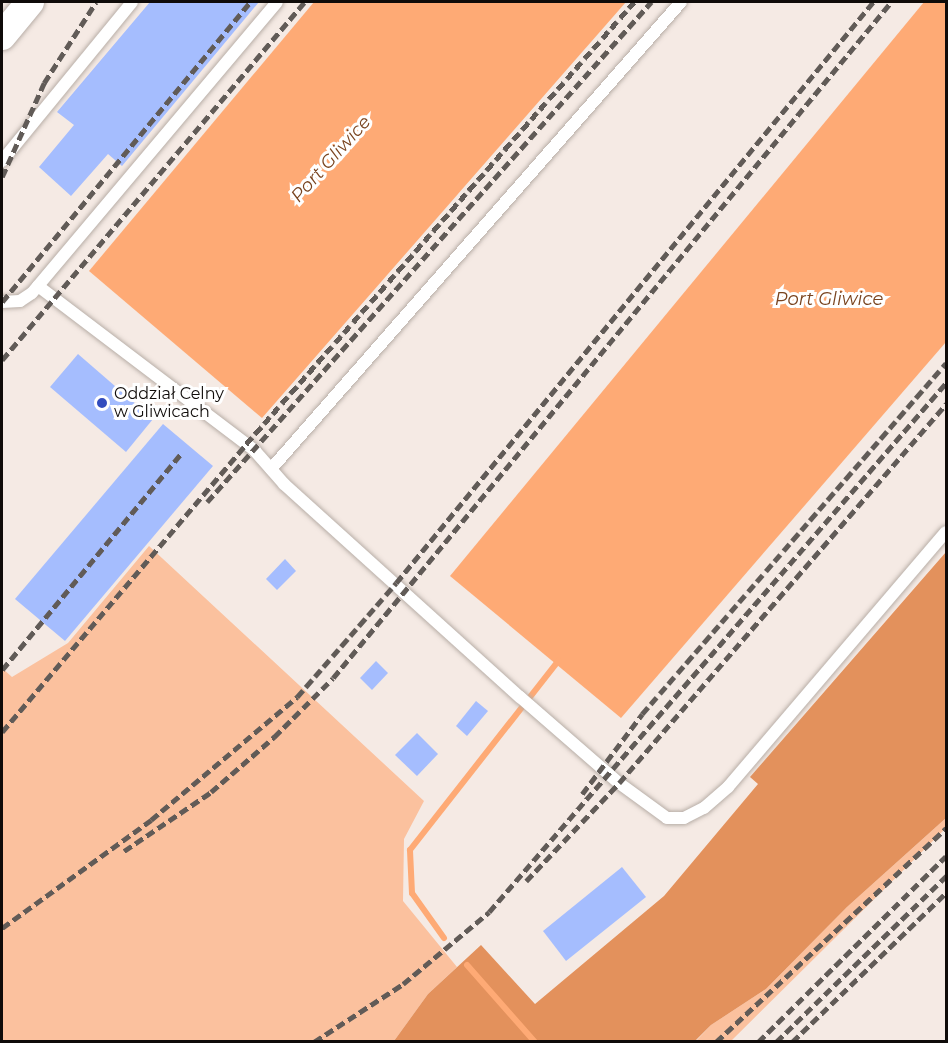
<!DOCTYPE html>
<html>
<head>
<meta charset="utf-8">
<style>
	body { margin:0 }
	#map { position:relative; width:948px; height:1043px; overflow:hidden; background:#f5eae4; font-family:Montserrat,sans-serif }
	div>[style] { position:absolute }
	.green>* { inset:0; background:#fbc19e }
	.forest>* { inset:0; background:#e3915c }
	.water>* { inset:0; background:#feaa75 }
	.stream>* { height:6px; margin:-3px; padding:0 3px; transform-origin:3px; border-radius:3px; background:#feaa75 }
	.building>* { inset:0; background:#a5bdfe }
	.roads { filter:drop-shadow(0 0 2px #b8aea7) drop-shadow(0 0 2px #b8aea7) }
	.service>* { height:12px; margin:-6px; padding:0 6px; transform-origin:6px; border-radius:6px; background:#fff }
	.tertiary>* { height:28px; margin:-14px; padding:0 14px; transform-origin:14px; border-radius:14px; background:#fff }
	.rail>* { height:4.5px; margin-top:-2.25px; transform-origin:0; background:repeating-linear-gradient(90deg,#615b57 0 9px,transparent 0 13.5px) }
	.dots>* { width:16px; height:16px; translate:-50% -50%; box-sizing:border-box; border:3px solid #fff; border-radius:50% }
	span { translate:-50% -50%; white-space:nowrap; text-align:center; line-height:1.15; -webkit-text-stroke:6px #fff; paint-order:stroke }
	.poi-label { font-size:16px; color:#0f0b09 }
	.left { translate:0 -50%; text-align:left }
	.water-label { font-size:18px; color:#79431e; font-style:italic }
	.frame { position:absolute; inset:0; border:3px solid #0f0b09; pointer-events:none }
</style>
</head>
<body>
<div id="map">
	<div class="green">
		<div style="clip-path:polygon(149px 546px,424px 801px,404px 839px,403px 901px,457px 967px,428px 994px,394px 1041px,2px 1041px,2px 668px,12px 677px,68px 643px)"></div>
		<div style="clip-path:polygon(946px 818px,946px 828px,731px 1041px,695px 1042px,711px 1025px,766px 989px,847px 907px)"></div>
	</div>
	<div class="forest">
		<div style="clip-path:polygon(946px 552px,946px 818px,847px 907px,766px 989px,711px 1025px,695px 1041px,394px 1041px,428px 994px,481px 945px,535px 1004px,664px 896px,758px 784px,750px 777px)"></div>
	</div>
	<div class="water">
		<div style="clip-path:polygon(314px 2px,626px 2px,262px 418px,89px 271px)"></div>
		<div style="clip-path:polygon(924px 2px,946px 2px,946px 342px,621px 718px,450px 576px)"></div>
	</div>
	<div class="stream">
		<div style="left:444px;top:938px;width:55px;rotate:-125.4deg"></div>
		<div style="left:412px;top:893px;width:43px;rotate:-92.7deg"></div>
		<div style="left:410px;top:850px;width:241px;rotate:-51.9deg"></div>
		<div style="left:467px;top:965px;width:103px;rotate:48.6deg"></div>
	</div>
	<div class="building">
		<div style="clip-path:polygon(150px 2px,259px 2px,122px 166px,108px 154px,71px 196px,39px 167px,74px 125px,57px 112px)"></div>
		<div style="clip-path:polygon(78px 354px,153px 419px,126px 452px,50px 387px)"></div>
		<div style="clip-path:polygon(163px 424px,213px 466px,65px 641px,15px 599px)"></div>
		<div style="clip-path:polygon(285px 559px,296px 571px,277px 590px,266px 579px)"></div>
		<div style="clip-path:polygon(376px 661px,388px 673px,372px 690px,360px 678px)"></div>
		<div style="clip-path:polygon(476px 701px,488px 711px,467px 736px,456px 726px)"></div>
		<div style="clip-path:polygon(417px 733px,438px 754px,417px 776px,395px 755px)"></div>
		<div style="clip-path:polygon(622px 867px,646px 897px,566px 961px,543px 931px)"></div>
	</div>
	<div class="roads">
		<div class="service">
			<div style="left:2px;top:161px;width:205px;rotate:-50.7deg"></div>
			<div style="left:38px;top:286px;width:273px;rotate:37.2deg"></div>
			<div style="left:255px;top:451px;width:44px;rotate:48.7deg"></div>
			<div style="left:284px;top:484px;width:318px;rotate:42.1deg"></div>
			<div style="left:520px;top:697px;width:131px;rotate:41deg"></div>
			<div style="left:619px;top:783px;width:59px;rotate:36.1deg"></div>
			<div style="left:667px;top:818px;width:17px"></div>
			<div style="left:684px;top:818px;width:22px;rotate:-27deg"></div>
			<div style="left:704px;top:808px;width:32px;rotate:-41deg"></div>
			<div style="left:728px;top:787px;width:335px;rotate:-49.5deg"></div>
			<div style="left:2px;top:302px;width:18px;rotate:-3deg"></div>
			<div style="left:20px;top:301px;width:14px;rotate:-34deg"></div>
			<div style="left:32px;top:293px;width:380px;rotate:-49.9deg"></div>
			<div style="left:271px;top:469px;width:621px;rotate:-48.72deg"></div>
		</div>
		<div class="tertiary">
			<div style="left:2px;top:36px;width:44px;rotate:-50.5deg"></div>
		</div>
	</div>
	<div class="rail">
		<div style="left:2px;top:177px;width:103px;rotate:-65.9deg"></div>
		<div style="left:44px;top:83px;width:96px;rotate:-57.3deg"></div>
		<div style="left:2px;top:302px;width:389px;rotate:-50.4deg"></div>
		<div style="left:2px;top:360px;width:468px;rotate:-49.8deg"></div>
		<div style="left:207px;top:502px;width:669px;rotate:-48.39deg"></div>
		<div style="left:2px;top:670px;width:281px;rotate:-50.4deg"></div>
		<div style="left:2px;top:732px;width:377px;rotate:-49.7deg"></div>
		<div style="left:246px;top:444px;width:588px;rotate:-48.72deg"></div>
		<div style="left:582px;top:794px;width:100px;rotate:-53.1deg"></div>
		<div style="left:642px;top:714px;width:464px;rotate:-49.1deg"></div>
		<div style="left:124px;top:851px;width:105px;rotate:-34.1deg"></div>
		<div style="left:211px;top:792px;width:84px;rotate:-41.1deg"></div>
		<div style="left:274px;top:737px;width:83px;rotate:-45deg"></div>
		<div style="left:333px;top:678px;width:877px;rotate:-50.46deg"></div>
		<div style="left:526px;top:881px;width:135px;rotate:-46.5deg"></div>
		<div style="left:619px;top:783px;width:501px;rotate:-49.21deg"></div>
		<div style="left:2px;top:928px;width:184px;rotate:-35.9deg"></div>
		<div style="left:151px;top:820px;width:191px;rotate:-40.1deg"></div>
		<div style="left:297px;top:697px;width:151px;rotate:-49deg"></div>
		<div style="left:396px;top:583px;width:752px;rotate:-50.61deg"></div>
		<div style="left:314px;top:1042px;width:106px;rotate:-33.1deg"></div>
		<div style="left:403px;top:984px;width:112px;rotate:-39.9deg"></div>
		<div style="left:489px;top:912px;width:699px;rotate:-49.18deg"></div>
		<div style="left:716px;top:1042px;width:314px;rotate:-42.9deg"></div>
		<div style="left:758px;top:1042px;width:264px;rotate:-44.7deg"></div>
		<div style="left:776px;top:1042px;width:238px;rotate:-44.3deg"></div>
		<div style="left:792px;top:1042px;width:214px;rotate:-44.1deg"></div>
	</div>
	<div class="dots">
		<div style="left:102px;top:403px;background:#324cbd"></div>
	</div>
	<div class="poi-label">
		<span class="left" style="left:114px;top:403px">Oddział Celny<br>w Gliwicach</span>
	</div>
	<div class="water-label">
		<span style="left:331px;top:159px;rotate:-48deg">Port Gliwice</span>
		<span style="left:829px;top:299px">Port Gliwice</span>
	</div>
	<div class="frame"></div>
</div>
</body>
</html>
